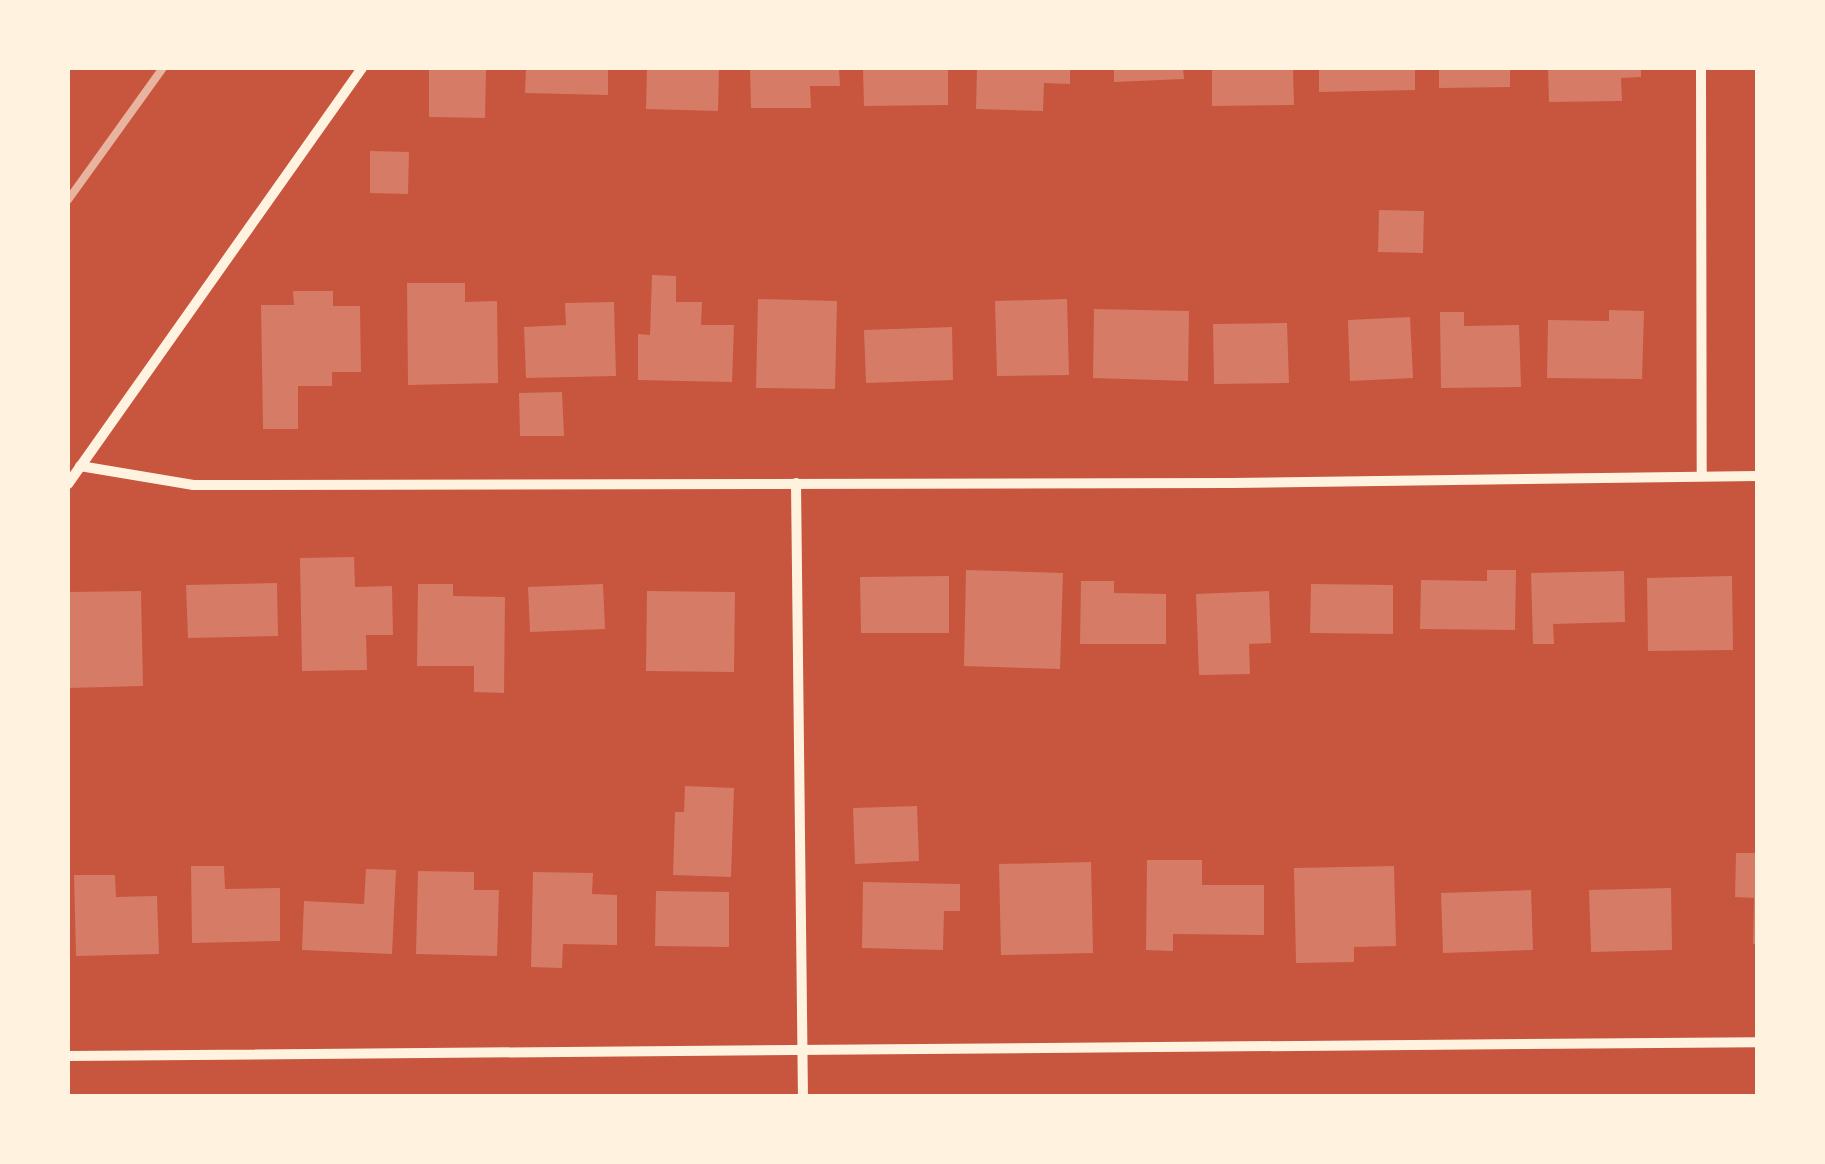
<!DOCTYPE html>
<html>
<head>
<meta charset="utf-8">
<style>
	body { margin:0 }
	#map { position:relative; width:1825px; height:1164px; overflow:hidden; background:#c8553d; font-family:Montserrat,sans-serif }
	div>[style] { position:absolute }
	.building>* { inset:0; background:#d67c66 }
	.minor>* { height:10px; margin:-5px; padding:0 5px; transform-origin:5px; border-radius:5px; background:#fff3e0 }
	.rail>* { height:8px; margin:-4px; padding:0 4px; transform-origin:4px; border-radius:4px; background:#e9b49f }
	span { translate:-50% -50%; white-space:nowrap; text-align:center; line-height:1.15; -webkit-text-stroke:10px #fff3e0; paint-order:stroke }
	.frame { position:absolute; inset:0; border:70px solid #fff3e0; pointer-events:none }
</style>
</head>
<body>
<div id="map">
	<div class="building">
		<div style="clip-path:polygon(429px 68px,486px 68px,485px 118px,429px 117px)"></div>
		<div style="clip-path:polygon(526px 68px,608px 68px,608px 95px,525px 93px)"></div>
		<div style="clip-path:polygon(647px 68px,719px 68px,718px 111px,646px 109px)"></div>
		<div style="clip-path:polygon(750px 68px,839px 68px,840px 86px,810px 86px,811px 108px,751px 108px)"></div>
		<div style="clip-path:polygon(863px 68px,948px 68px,948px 105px,864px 106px)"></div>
		<div style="clip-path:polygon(977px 68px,1070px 68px,1070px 84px,1044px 83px,1043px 111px,976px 109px)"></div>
		<div style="clip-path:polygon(1114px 68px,1183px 68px,1184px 79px,1114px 82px)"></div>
		<div style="clip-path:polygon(1212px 68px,1293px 68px,1294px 105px,1212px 106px)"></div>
		<div style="clip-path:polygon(1319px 68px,1415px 68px,1415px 90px,1319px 92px)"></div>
		<div style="clip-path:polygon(1439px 68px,1510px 68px,1510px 87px,1439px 88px)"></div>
		<div style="clip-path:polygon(1548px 68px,1641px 68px,1641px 77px,1621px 78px,1622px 101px,1549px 102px)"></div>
		<div style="clip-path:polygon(370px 151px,409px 152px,408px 194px,370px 193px)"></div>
		<div style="clip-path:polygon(1379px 210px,1424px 211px,1423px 253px,1378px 252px)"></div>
		<div style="clip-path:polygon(652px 275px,676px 276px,676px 302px,702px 302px,701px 325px,734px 325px,732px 382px,638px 380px,638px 334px,650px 335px)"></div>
		<div style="clip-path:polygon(407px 283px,465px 283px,465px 302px,497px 301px,498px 383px,408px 385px)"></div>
		<div style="clip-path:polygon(293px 291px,333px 291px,333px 306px,360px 306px,361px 372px,332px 372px,332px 386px,298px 386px,298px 429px,263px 429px,261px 305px,294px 305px)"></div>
		<div style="clip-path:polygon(758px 299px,837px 301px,835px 389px,756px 388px)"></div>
		<div style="clip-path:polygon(1067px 299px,1069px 375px,997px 376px,995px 301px)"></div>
		<div style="clip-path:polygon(614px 302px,616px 376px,526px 378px,524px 327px,566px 325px,565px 303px)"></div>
		<div style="clip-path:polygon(1094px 309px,1189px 311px,1188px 381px,1093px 378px)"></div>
		<div style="clip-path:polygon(1609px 310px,1644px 311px,1642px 379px,1547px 378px,1548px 320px,1609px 321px)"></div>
		<div style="clip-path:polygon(1440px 312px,1464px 312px,1464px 326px,1519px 325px,1521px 387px,1441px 388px)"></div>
		<div style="clip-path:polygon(1410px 317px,1413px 378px,1350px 381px,1348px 320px)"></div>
		<div style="clip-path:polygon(1287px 323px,1289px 383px,1214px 384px,1213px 324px)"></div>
		<div style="clip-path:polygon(952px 327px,953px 380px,866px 383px,864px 330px)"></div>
		<div style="clip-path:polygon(562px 392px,564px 436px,520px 436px,519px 393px)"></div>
		<div style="clip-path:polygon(354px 557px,355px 587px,392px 586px,393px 635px,366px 635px,367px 670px,302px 671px,300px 558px)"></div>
		<div style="clip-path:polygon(966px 570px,1063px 573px,1060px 669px,964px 666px)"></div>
		<div style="clip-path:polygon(1487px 570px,1516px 570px,1515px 630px,1420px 629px,1421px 580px,1487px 581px)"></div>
		<div style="clip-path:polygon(1624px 571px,1625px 622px,1553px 624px,1554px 644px,1533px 644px,1531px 573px)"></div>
		<div style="clip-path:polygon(949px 576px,949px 633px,861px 633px,860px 577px)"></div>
		<div style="clip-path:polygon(1732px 576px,1733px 650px,1648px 651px,1647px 578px)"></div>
		<div style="clip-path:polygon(1081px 581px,1114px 581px,1114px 593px,1166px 594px,1166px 644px,1080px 644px)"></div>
		<div style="clip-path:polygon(277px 583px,278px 636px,188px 638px,186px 585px)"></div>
		<div style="clip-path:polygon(418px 584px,453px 584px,453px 596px,505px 597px,504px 693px,474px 692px,474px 666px,417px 666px)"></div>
		<div style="clip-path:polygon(603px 584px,605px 629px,530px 632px,528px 587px)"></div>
		<div style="clip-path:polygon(1311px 584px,1393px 585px,1393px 634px,1310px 633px)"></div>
		<div style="clip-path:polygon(141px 591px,143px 686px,68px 688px,68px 592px)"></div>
		<div style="clip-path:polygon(647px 591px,735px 592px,734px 672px,646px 671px)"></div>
		<div style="clip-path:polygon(1269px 591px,1271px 643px,1249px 644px,1250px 674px,1199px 675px,1196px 594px)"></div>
		<div style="clip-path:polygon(685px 786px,734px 788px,731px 877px,673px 875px,675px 812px,684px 812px)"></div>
		<div style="clip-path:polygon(917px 806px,919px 861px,855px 864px,853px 808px)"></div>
		<div style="clip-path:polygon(1736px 853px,1758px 853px,1758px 944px,1753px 944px,1754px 898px,1735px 897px)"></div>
		<div style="clip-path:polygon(1147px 860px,1202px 860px,1202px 885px,1264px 885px,1264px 935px,1173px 934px,1173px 951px,1146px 950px)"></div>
		<div style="clip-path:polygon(1091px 862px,1093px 953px,1001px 955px,999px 864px)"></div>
		<div style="clip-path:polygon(191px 866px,224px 866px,225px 889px,280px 888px,280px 941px,192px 943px)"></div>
		<div style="clip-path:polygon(1394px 866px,1396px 946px,1354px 947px,1354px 962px,1296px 963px,1294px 868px)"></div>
		<div style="clip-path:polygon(366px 869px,396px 870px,392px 954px,302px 950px,304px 901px,364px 904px)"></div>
		<div style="clip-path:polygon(418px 871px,474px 872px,474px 890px,499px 890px,497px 956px,416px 954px)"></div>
		<div style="clip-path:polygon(533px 872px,593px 873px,592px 894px,617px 895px,617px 945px,563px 944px,562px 968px,531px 967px)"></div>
		<div style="clip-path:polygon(74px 875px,115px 875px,116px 897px,157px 896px,159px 954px,76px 956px)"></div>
		<div style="clip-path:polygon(863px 882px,960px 884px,960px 911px,944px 911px,943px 950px,862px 948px)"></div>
		<div style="clip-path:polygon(1671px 888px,1672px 950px,1591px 952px,1589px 890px)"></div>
		<div style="clip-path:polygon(1531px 890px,1533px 950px,1443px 953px,1441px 893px)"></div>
		<div style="clip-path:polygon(656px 891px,729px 892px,729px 947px,655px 946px)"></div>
	</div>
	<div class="minor">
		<div style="left:1701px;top:68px;width:408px;rotate:89.9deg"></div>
		<div style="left:80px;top:466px;width:115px;rotate:9.5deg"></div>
		<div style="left:193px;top:485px;width:1038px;rotate:-0.11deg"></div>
		<div style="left:1231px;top:483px;width:527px;rotate:-0.76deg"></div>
		<div style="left:796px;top:483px;width:613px;rotate:89.35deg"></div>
		<div style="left:68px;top:484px;width:509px;rotate:-54.75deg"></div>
		<div style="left:68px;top:1056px;width:1690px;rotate:-0.47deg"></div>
	</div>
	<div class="rail">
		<div style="left:68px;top:200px;width:163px;rotate:-54.3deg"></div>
	</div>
	<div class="frame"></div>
</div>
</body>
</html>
